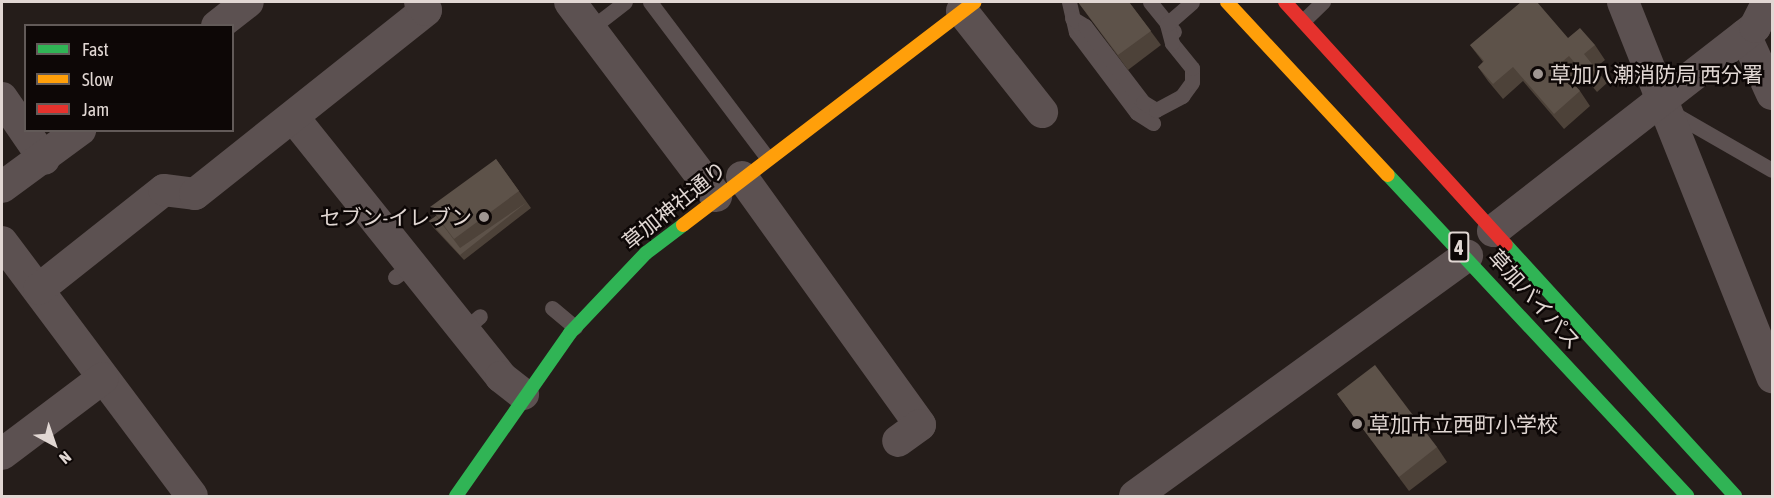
<!DOCTYPE html>
<html>
<head>
<meta charset="utf-8">
<style>
	body { margin:0 }
	#map { position:relative; width:1774px; height:498px; overflow:hidden; background:#251d1a; font-family:"Asap Condensed","Noto Sans JP",sans-serif }
	div>[style] { position:absolute }
	.lane>* { height:15px; margin:-7.5px; padding:0 7.5px; transform-origin:7.5px; border-radius:7.5px; background:#5c5151 }
	.street>* { height:32px; margin:-16px; padding:0 16px; transform-origin:16px; border-radius:16px; background:#5c5151 }
	.fast>* { height:14px; margin:-7px; padding:0 7px; transform-origin:7px; border-radius:7px; background:#30b455 }
	.slow>* { height:14px; margin:-7px; padding:0 7px; transform-origin:7px; border-radius:7px; background:#ff9f0a }
	.jam>* { height:14px; margin:-7px; padding:0 7px; transform-origin:7px; border-radius:7px; background:#e5322d }
	.wall>* { inset:0; background:#4d4239 }
	.building>* { inset:0; background:#5d5249 }
	.dots>* { width:16px; height:16px; translate:-50% -50%; box-sizing:border-box; border:3px solid #0d0706; border-radius:50% }
	span { translate:-50% -50%; white-space:nowrap; text-align:center; line-height:1.15; -webkit-text-stroke:5px #0d0706; paint-order:stroke }
	.shield-label span { padding:2px 4px; background:#0d0706; border:2px solid; border-radius:4px; -webkit-text-stroke-width:0 }
	.shield-label { font-size:20px; color:#e1d7d3; font-weight:700 }
	.poi-label { font-size:21px; color:#e1d7d3 }
	.left { translate:0 -50%; text-align:left }
	.right { translate:-100% -50%; text-align:right }
	.street-label { font-size:21px; color:#e1d7d3 }
	.frame { position:absolute; inset:0; border:3px solid #e1d7d3; pointer-events:none }
	.legend { position:absolute; left:24px; top:24px; width:210px; height:108px; box-sizing:border-box; background:#0d0706; border:2px solid #625a58; margin:0; padding:8px 10px; list-style:none; font-size:18px; color:#e1d7d3 }
	.legend li { display:flex; align-items:center; gap:12px; height:30px }
	.legend b { width:30px; border:2px solid #625a58 }
	.north { position:absolute; left:24px; top:414px; width:60px; height:60px; -webkit-text-stroke:4px #0d0706; paint-order:stroke; rotate:140deg; font-size:16px; font-weight:700; line-height:24px; text-align:center; color:#e1d7d3 }
	.north::after { content:''; display:block; margin:auto; width:21px; height:27px; background:#e1d7d3; clip-path:polygon(50% 0,100% 100%,50% 72%,0 100%) }
</style>
</head>
<body>
<div id="map">
	<div class="lane">
		<div style="left:650px;top:2px;width:194px;rotate:53deg"></div>
		<div style="left:1069px;top:2px;width:31px;rotate:77deg"></div>
		<div style="left:1076px;top:32px;width:101px;rotate:53deg"></div>
		<div style="left:1137px;top:113px;width:19px;rotate:32deg"></div>
		<div style="left:1150px;top:2px;width:38px;rotate:51deg"></div>
		<div style="left:1072px;top:18px;width:15px;rotate:32deg"></div>
		<div style="left:1085px;top:26px;width:96px;rotate:52.7deg"></div>
		<div style="left:1143px;top:102px;width:15px;rotate:32deg"></div>
		<div style="left:1156px;top:110px;width:30px;rotate:-28deg"></div>
		<div style="left:1182px;top:96px;width:17px;rotate:-54deg"></div>
		<div style="left:1192px;top:82px;width:14px;rotate:-90deg"></div>
		<div style="left:1192px;top:68px;width:32px;rotate:-129deg"></div>
		<div style="left:1172px;top:43px;width:20px;rotate:-105deg"></div>
		<div style="left:1303px;top:21px;width:28px;rotate:-44deg"></div>
		<div style="left:1167px;top:24px;width:33px;rotate:-41deg"></div>
		<div style="left:590px;top:29px;width:44px;rotate:-37.6deg"></div>
		<div style="left:1671px;top:112px;width:116px;rotate:29.9deg"></div>
		<div style="left:395px;top:277px;width:21px;rotate:-35deg"></div>
		<div style="left:552px;top:308px;width:30px;rotate:40deg"></div>
		<div style="left:464px;top:330px;width:21px;rotate:-41deg"></div>
	</div>
	<div class="street">
		<div style="left:570px;top:2px;width:243px;rotate:53deg"></div>
		<div style="left:1623px;top:2px;width:404px;rotate:68.3deg"></div>
		<div style="left:962px;top:11px;width:129px;rotate:51.6deg"></div>
		<div style="left:217px;top:26px;width:39px;rotate:-38deg"></div>
		<div style="left:1745px;top:35px;width:65px;rotate:65.4deg"></div>
		<div style="left:2px;top:98px;width:74px;rotate:55.5deg"></div>
		<div style="left:293px;top:117px;width:333px;rotate:51.3deg"></div>
		<div style="left:501px;top:377px;width:28px;rotate:38deg"></div>
		<div style="left:742px;top:177px;width:305px;rotate:54.3deg"></div>
		<div style="left:920px;top:425px;width:27px;rotate:144deg"></div>
		<div style="left:2px;top:187px;width:97px;rotate:-36.2deg"></div>
		<div style="left:1493px;top:231px;width:332px;rotate:-37.9deg"></div>
		<div style="left:1755px;top:27px;width:28px;rotate:-63deg"></div>
		<div style="left:2px;top:242px;width:317px;rotate:53.2deg"></div>
		<div style="left:39px;top:289px;width:159px;rotate:-38.4deg"></div>
		<div style="left:164px;top:190px;width:31px;rotate:7deg"></div>
		<div style="left:195px;top:194px;width:295px;rotate:-38.5deg"></div>
		<div style="left:426px;top:10px;width:10px;rotate:-127deg"></div>
		<div style="left:2px;top:454px;width:126px;rotate:-37deg"></div>
		<div style="left:1135px;top:496px;width:410px;rotate:-35.9deg"></div>
	</div>
	<div class="fast">
		<div style="left:1388px;top:175px;width:439px;rotate:47deg"></div>
		<div style="left:1506px;top:245px;width:340px;rotate:47.6deg"></div>
		<div style="left:456px;top:496px;width:199px;rotate:-55deg"></div>
		<div style="left:570px;top:333px;width:110px;rotate:-46.5deg"></div>
		<div style="left:646px;top:253px;width:46px;rotate:-37.1deg"></div>
	</div>
	<div class="slow">
		<div style="left:1227px;top:2px;width:236px;rotate:47.1deg"></div>
		<div style="left:683px;top:225px;width:367px;rotate:-37.4deg"></div>
	</div>
	<div class="jam">
		<div style="left:1285px;top:2px;width:328px;rotate:47.7deg"></div>
	</div>
	<div class="wall">
		<div style="clip-path:polygon(1078px 2px,1129px 2px,1161px 45px,1128px 70px)"></div>
		<div style="clip-path:polygon(1568px 38px,1595px 45px,1605px 60px,1595px 68px,1607px 83px,1597px 92px,1579px 71px,1569px 79px,1580px 91px,1590px 106px,1564px 129px,1523px 81px,1503px 99px,1488px 81px,1478px 67px,1483px 62px,1470px 45px)"></div>
		<div style="clip-path:polygon(496px 159px,531px 208px,464px 260px,433px 227px,429px 221px,436px 216px)"></div>
		<div style="clip-path:polygon(1337px 394px,1437px 447px,1447px 462px,1409px 491px)"></div>
	</div>
	<div class="building">
		<div style="clip-path:polygon(1078px 2px,1129px 2px,1151px 31px,1118px 55px)"></div>
		<div style="clip-path:polygon(1521px 2px,1537px 2px,1568px 38px,1580px 28px,1595px 45px,1584px 54px,1596px 69px,1587px 77px,1569px 56px,1557px 66px,1580px 91px,1554px 114px,1513px 67px,1493px 84px,1478px 67px,1484px 61px,1470px 45px)"></div>
		<div style="clip-path:polygon(496px 159px,519px 191px,454px 239px,430px 207px)"></div>
		<div style="clip-path:polygon(527px 202px,460px 255px,429px 221px,436px 216px,460px 248px)"></div>
		<div style="clip-path:polygon(1375px 365px,1437px 447px,1399px 477px,1337px 394px)"></div>
	</div>
	<div class="dots">
		<div style="left:1538px;top:74px;background:#9f9692"></div>
		<div style="left:484px;top:217px;background:#9f9692"></div>
		<div style="left:1357px;top:424px;background:#9f9692"></div>
	</div>
	<div class="shield-label">
		<span style="left:1459px;top:247px">4</span>
	</div>
	<div class="poi-label">
		<span class="left" style="left:1550px;top:74px">草加八潮消防局 西分署</span>
		<span class="right" style="left:472px;top:217px">セブン-イレブン</span>
		<span class="left" style="left:1369px;top:424px">草加市立西町小学校</span>
	</div>
	<div class="street-label">
		<span style="left:674px;top:205px;rotate:-39deg">草加神社通り</span>
		<span style="left:1535px;top:299px;rotate:48deg">草加バイパス</span>
	</div>
	<div class="frame"></div>
	<ul class="legend">
	<li><b style="height:8px;background:#30b455"></b>Fast</li>
	<li><b style="height:8px;background:#ff9f0a"></b>Slow</li>
	<li><b style="height:8px;background:#e5322d"></b>Jam</li>
	</ul>
	<div class="north">N</div>
</div>
</body>
</html>
